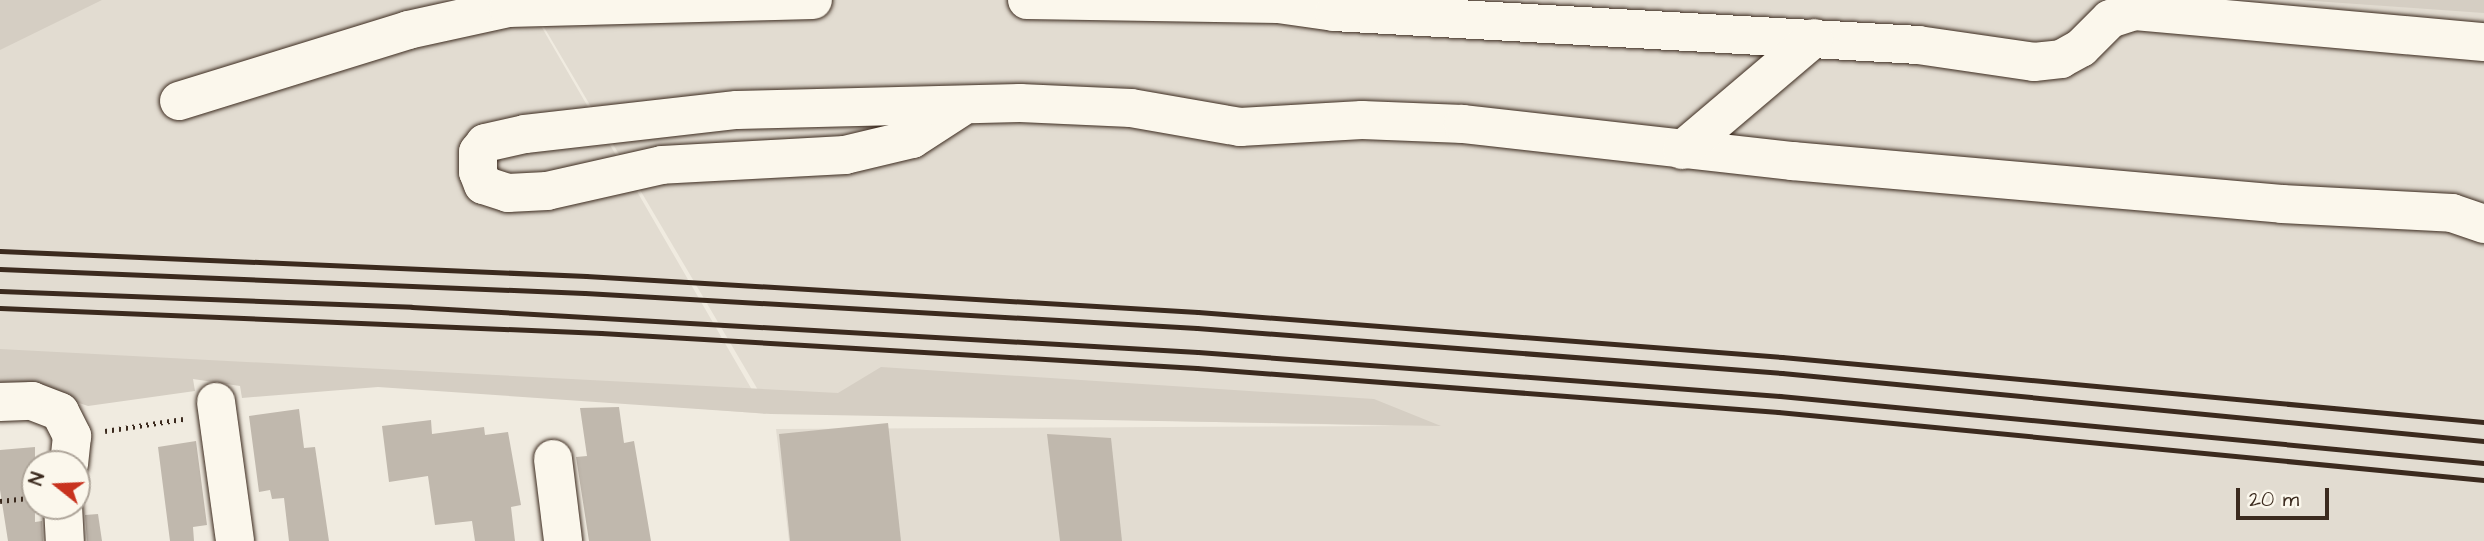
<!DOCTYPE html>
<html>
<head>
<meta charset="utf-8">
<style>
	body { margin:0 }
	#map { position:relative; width:2484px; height:541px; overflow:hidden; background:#f0ebe0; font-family:"Architects Daughter",sans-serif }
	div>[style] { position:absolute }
	.built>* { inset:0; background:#e2dcd1 }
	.green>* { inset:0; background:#d5cec3 }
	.building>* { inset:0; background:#c0b8ad }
	.path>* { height:4.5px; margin-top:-2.25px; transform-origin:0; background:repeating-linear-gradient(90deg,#3b2a1e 0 2px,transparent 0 7px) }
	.roads { filter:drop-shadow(0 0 2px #3b2a1e) drop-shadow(0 0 2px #3b2a1e) }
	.minor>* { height:38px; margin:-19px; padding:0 19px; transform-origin:19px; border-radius:19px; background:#fbf7ec }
	.rail>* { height:5px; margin:-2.5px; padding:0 2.5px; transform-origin:2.5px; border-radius:2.5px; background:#3b2a1e }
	span { translate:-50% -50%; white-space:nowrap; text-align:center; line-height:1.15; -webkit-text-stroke:5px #fbf7ec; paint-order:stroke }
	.north { position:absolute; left:21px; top:450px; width:70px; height:70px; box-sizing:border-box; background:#fbf7ec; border:2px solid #aea59a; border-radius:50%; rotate:288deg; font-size:19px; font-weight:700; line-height:28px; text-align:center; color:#3b2a1e }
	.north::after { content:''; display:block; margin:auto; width:24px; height:32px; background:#c8321e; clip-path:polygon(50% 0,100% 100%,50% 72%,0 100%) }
	.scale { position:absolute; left:2236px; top:488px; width:93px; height:32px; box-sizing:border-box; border:4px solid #3b2a1e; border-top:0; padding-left:9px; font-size:21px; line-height:24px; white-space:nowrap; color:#3b2a1e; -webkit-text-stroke:5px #fbf7ec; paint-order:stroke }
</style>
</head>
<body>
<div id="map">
	<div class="built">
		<div style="clip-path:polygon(0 0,526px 0,766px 414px,94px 359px,0 356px)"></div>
		<div style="clip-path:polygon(528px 0,2484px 0,2484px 541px,789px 541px,776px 429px,1399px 426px,771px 412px)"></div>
	</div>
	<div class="green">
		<div style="clip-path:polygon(0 0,102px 0,0 50px)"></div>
		<div style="clip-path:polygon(2300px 0,2484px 0,2484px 13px)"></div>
		<div style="clip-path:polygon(0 349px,838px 393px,881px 367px,1374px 399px,1441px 426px,771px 414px,378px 387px,242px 398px,240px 386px,193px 379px,195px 391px,88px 406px,17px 382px,0 382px)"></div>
	</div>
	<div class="building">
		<div style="clip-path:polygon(619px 407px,624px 443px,634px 441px,651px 541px,589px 541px,576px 457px,587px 456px,580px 408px)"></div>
		<div style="clip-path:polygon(299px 409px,304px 448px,315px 447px,329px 541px,289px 541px,284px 498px,272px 499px,270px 490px,259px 492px,249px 416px)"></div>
		<div style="clip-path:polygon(431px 420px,432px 434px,484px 427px,485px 435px,508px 432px,521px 505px,511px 507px,515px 541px,475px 541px,472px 521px,435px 525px,428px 476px,389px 482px,382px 426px)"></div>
		<div style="clip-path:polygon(888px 423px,901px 541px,790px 541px,779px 434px)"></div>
		<div style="clip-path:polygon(1047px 434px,1111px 438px,1122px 541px,1060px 541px)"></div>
		<div style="clip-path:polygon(196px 441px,207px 525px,193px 527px,194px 541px,170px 541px,158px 447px)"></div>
		<div style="clip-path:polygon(35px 447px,35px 522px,42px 521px,43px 541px,8px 541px,0 490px,0 450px)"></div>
		<div style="clip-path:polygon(98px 514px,102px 541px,87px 541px,85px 515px)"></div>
	</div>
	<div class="path">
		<div style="left:105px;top:431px;width:79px;rotate:-8.7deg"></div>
		<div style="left:0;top:501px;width:31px;rotate:-6deg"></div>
	</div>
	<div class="roads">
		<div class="minor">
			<div style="left:1027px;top:0;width:251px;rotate:0.9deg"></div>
			<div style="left:1278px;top:4px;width:57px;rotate:8.1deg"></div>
			<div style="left:1334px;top:12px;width:585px;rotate:3.23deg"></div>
			<div style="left:1918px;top:45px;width:117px;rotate:8.3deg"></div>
			<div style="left:2034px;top:62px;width:27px;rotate:-6deg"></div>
			<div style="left:2061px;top:59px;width:23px;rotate:-29deg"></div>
			<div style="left:2081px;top:48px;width:41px;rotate:-45deg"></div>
			<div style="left:2110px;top:19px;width:26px;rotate:-18deg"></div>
			<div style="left:2135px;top:11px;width:350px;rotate:5.1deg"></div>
			<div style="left:179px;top:101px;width:240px;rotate:-17.2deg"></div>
			<div style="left:408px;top:30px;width:102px;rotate:-12.4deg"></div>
			<div style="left:508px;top:8px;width:305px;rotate:-1.5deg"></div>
			<div style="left:960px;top:108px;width:57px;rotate:147.1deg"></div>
			<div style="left:912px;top:139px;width:69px;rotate:166.6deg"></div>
			<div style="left:845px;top:155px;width:183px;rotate:176.9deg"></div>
			<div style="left:662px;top:165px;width:118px;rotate:167.3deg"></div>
			<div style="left:547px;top:191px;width:39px;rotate:177deg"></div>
			<div style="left:508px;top:193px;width:26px;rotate:-162deg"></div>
			<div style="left:483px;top:185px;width:14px;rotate:-111deg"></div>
			<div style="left:478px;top:172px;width:20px;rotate:-90deg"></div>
			<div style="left:478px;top:152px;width:11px;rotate:-52deg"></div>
			<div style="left:485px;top:143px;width:41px;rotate:-12.7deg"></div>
			<div style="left:525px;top:134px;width:213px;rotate:-6.5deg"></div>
			<div style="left:737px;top:110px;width:283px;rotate:-1.4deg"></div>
			<div style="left:1020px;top:103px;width:111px;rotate:2.6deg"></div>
			<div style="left:1131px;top:108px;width:111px;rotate:9.9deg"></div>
			<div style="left:1240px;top:127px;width:122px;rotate:-3.3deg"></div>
			<div style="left:1362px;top:120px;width:101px;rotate:2.3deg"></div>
			<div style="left:1463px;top:124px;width:331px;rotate:6.4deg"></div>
			<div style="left:1792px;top:161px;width:492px;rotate:5deg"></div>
			<div style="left:2282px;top:204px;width:170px;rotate:3deg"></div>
			<div style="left:2452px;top:213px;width:34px;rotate:19deg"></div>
			<div style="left:1682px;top:150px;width:173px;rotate:-40.3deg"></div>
			<div style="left:0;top:402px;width:32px;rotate:-2deg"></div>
			<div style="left:32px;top:401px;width:30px;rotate:21deg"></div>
			<div style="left:60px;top:412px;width:27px;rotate:63deg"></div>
			<div style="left:72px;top:436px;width:28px;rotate:96deg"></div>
			<div style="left:216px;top:402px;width:140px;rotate:82.2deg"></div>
			<div style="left:553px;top:459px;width:83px;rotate:83deg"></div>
			<div style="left:63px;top:506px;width:35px;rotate:87deg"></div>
		</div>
	</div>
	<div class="rail">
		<div style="left:0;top:251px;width:587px;rotate:2.44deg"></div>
		<div style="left:586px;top:276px;width:613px;rotate:3.37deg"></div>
		<div style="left:1198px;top:312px;width:586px;rotate:4.41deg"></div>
		<div style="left:1782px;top:357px;width:705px;rotate:5.29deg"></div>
		<div style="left:0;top:269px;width:585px;rotate:2.35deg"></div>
		<div style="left:585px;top:293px;width:613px;rotate:3.27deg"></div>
		<div style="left:1197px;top:328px;width:587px;rotate:4.4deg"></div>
		<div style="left:1782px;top:373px;width:705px;rotate:5.53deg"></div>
		<div style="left:0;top:291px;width:412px;rotate:2.2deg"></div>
		<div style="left:412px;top:307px;width:787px;rotate:3.28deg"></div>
		<div style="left:1198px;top:352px;width:584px;rotate:4.32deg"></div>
		<div style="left:1780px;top:396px;width:707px;rotate:5.44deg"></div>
		<div style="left:0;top:308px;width:602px;rotate:2.38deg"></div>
		<div style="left:601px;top:333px;width:597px;rotate:3.36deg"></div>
		<div style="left:1197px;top:368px;width:583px;rotate:4.33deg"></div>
		<div style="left:1778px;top:412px;width:709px;rotate:5.5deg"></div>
	</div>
	<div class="north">N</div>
	<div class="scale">20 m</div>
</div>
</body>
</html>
